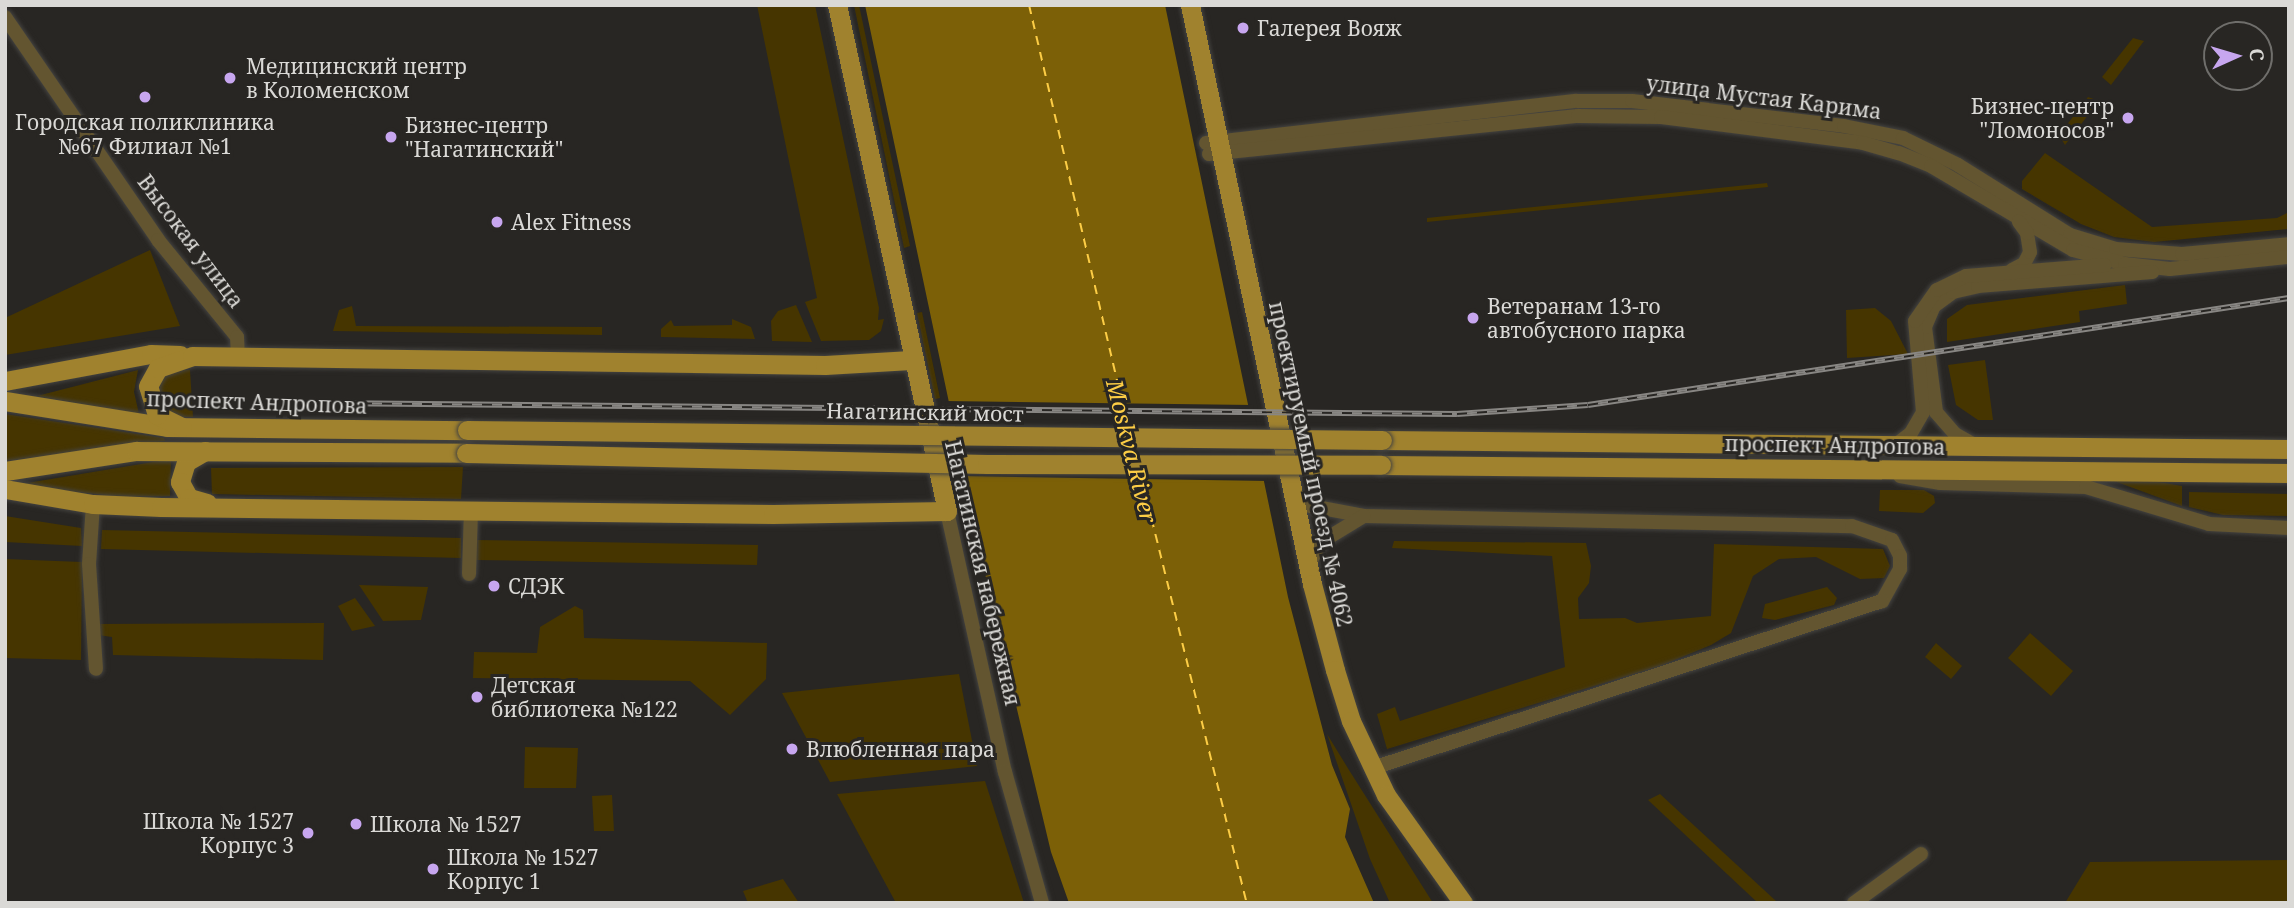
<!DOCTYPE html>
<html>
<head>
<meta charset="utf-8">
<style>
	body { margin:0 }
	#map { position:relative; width:2294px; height:908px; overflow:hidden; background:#282623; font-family:"Noto Serif",serif }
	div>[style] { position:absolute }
	.green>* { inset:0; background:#463500 }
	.water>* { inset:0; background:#7c6007 }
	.pier>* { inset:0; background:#282623 }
	.ferry>* { height:2px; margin-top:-1px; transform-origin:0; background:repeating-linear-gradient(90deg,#fdcd45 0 9px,transparent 0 16px) }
	.roads { filter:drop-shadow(0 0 2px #444340) drop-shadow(0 0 2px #444340) }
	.minor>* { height:14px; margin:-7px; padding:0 7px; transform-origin:7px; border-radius:7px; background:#635530 }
	.major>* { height:19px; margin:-9.5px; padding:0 9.5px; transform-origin:9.5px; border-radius:9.5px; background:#a0822e }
	.rail>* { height:6px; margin-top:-3px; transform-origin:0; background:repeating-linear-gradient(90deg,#282623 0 10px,#888683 0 20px); box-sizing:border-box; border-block:2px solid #888683 }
	.bridges { filter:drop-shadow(0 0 2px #444340) drop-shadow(0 0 2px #444340) }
	.major-bridge>* { height:19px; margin:-9.5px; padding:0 9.5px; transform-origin:9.5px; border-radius:9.5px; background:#a0822e }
	.dots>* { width:19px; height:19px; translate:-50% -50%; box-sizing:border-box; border:4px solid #282623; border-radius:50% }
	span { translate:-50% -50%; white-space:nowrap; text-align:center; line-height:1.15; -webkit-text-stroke:6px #282623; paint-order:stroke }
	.poi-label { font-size:21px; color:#dad9d6 }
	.left { translate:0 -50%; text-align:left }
	.right { translate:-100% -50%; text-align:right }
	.street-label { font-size:21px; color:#dad9d6 }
	.water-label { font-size:23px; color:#fdcd45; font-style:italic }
	.frame { position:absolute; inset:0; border:7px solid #dad9d6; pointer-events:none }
	.north { position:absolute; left:2203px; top:21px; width:70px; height:70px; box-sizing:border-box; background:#282623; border:2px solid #6f6e6b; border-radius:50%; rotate:86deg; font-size:19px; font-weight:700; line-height:28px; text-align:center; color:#dad9d6 }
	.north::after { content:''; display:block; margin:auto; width:24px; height:32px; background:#c7a6ef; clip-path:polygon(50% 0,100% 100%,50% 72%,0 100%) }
</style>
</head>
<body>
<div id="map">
	<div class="green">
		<div style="clip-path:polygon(757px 5px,815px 5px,879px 308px,878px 320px,884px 319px,881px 331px,869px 340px,821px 341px,805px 302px,817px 298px)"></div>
		<div style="clip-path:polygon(854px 5px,859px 5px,910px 246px,904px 248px)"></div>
		<div style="clip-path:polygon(2133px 38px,2144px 41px,2111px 85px,2102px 77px)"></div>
		<div style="clip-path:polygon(2088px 97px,2099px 101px,2065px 145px,2059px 135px)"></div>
		<div style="clip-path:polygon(2045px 153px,2152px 227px,2277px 218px,2289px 212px,2289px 229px,2154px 242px,2114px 237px,2081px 224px,2022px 189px,2022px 181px)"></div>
		<div style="clip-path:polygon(1767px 183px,1768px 187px,1427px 222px,1427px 218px)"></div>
		<div style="clip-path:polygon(150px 250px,180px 326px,5px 355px,5px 318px)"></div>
		<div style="clip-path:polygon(2125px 285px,2127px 304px,2079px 311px,2080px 322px,1947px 342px,1947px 319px,1967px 305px)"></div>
		<div style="clip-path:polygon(796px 305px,812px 342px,772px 341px,771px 321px,778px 311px)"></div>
		<div style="clip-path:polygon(352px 306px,356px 326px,602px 327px,602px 335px,333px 331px,339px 310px)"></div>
		<div style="clip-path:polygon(1875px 308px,1891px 321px,1908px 354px,1847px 358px,1846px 310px)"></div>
		<div style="clip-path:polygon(922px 312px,940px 398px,935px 399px,917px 313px)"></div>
		<div style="clip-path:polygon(732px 319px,751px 327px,755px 339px,661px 337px,661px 329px,671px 320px,674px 326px,732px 325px)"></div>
		<div style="clip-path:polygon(1985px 360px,1993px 420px,1978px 420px,1956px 405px,1948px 365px)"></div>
		<div style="clip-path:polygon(138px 370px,134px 392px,139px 414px,37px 396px)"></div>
		<div style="clip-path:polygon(173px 370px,190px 370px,193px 417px,173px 417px,163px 410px,157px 396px,159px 382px)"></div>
		<div style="clip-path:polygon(5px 414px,164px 438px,165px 441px,5px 461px)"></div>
		<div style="clip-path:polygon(171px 459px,170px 496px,124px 497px,31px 487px,27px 483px)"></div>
		<div style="clip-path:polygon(463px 467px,461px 499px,212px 494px,211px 468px)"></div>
		<div style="clip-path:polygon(2147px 480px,2182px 486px,2182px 506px,2114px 481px)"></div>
		<div style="clip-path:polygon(1880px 490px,1924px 490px,1934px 496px,1935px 503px,1923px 513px,1879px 511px)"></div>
		<div style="clip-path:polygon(2189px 492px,2289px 494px,2289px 516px,2223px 515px,2189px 507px)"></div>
		<div style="clip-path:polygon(5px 516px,81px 528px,82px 546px,5px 542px)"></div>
		<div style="clip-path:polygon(102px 530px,461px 538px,461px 558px,101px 549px)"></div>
		<div style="clip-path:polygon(476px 540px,758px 545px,757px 565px,476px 560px)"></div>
		<div style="clip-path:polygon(1394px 541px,1586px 543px,1591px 566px,1589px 583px,1578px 598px,1579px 619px,1625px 618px,1637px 623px,1711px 616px,1714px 544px,1883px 549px,1890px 566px,1884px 578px,1860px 579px,1816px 557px,1779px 559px,1753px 576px,1731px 633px,1711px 645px,1660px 666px,1387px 749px,1377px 714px,1395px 707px,1400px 721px,1565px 667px,1552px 556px,1392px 548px)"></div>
		<div style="clip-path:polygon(5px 559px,82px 562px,81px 660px,5px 658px)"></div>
		<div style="clip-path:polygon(359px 585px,428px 587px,421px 620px,383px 621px)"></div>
		<div style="clip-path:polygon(1827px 587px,1837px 598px,1834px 605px,1775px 620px,1762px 618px,1765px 604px)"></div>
		<div style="clip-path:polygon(355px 598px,375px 626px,352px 631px,338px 606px)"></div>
		<div style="clip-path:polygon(575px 606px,583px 610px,584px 638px,767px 643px,766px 679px,730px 715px,690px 681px,473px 678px,474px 652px,537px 653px,540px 627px)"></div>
		<div style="clip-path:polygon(324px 623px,323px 660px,113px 655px,112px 637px,98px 635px,98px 624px)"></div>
		<div style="clip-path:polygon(2030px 633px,2073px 671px,2051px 696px,2008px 658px)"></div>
		<div style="clip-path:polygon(1936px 643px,1962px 666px,1951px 679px,1925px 657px)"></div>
		<div style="clip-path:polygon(959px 674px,977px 766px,830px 782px,782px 693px)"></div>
		<div style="clip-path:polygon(1327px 734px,1349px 770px,1433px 903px,1390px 903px,1370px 859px)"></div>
		<div style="clip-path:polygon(525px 747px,578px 748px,576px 788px,524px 788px)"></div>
		<div style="clip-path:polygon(985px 781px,1024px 903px,896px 903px,837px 794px)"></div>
		<div style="clip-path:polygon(1660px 794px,1776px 901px,1758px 903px,1648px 800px)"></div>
		<div style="clip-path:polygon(612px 795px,614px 831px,594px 831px,592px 796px)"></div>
		<div style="clip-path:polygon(2289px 860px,2289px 903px,2065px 903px,2090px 862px)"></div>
		<div style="clip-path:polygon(783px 879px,799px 903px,748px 903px,743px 891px)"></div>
	</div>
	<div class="water">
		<div style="clip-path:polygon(865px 5px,1165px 5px,1288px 597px,1332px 765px,1350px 809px,1345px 837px,1374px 903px,1069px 903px,1051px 852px,989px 592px)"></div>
	</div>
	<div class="pier">
		<div style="clip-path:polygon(945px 401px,1253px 405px,1268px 481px,961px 476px)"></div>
	</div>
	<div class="ferry">
		<div style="left:1029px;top:5px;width:437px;rotate:76.8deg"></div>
		<div style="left:1133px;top:445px;width:12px;rotate:76deg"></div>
		<div style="left:1140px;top:472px;width:444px;rotate:76.1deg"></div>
	</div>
	<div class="roads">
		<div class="minor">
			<div style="left:5px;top:17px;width:270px;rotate:55.5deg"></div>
			<div style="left:158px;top:240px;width:125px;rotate:50.8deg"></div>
			<div style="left:237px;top:337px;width:18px;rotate:87deg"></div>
			<div style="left:1206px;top:143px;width:373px;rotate:-6.5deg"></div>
			<div style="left:1577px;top:101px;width:55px"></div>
			<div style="left:1632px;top:101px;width:213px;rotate:6.7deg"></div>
			<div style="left:1844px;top:126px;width:60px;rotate:11.5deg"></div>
			<div style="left:1903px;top:138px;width:61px;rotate:26.1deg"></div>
			<div style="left:1958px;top:165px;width:132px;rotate:32deg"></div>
			<div style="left:2070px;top:235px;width:48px;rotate:16.9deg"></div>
			<div style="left:2116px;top:249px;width:66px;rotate:4.3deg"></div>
			<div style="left:2182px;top:254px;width:107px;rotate:-5.3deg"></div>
			<div style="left:1209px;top:154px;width:371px;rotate:-5.9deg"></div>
			<div style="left:1578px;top:116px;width:83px;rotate:0.7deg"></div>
			<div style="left:1661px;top:117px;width:204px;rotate:7.3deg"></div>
			<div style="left:1863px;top:143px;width:37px;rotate:16deg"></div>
			<div style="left:1899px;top:153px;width:35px;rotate:22deg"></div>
			<div style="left:1931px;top:166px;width:165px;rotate:30.6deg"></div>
			<div style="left:2073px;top:250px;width:54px;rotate:15.1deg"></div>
			<div style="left:2125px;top:264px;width:45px;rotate:6.3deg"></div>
			<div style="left:2170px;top:269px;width:120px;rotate:-5.8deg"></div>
			<div style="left:2012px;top:270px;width:13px;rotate:-27deg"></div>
			<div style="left:2024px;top:264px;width:13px;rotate:-63deg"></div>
			<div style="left:2030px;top:252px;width:19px;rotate:-99deg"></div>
			<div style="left:2027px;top:233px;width:14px;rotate:-126deg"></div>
			<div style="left:1973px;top:444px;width:21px;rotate:-151deg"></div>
			<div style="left:1955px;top:434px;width:29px;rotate:-131deg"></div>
			<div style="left:1936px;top:412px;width:86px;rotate:-97.4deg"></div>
			<div style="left:1925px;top:327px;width:23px;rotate:-67deg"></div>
			<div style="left:1934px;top:306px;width:24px;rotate:-36deg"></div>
			<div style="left:1953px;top:292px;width:26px;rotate:-13deg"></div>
			<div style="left:1978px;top:286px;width:175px;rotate:-4.6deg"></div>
			<div style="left:1894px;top:446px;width:21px;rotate:-37deg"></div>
			<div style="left:1911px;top:433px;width:24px;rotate:-60deg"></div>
			<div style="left:1923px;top:412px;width:91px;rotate:-95deg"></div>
			<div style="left:1915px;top:321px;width:38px;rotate:-55deg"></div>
			<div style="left:1937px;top:290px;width:32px;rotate:-26deg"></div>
			<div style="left:1966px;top:276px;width:139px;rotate:-4.5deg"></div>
			<div style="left:1900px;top:476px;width:41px;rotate:9.9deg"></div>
			<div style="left:1940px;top:483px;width:146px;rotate:1.6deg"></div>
			<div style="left:2086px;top:487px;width:128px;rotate:16.7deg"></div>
			<div style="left:2209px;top:524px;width:80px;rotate:2.9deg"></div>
			<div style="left:1295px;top:503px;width:70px;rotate:10.7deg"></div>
			<div style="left:1364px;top:516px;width:488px;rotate:1.2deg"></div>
			<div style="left:1852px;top:526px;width:42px;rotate:19.3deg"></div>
			<div style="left:1892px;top:540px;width:18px;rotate:63deg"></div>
			<div style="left:1900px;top:556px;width:13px;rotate:90deg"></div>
			<div style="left:1900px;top:569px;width:37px;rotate:119deg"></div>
			<div style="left:1882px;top:601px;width:536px;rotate:161.84deg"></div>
			<div style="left:93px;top:504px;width:60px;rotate:93.8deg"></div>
			<div style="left:89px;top:564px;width:105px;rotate:86.2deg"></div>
			<div style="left:947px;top:511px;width:267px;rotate:77.5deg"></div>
			<div style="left:1005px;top:772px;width:136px;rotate:74.2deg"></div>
			<div style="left:1308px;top:566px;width:27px;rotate:-62deg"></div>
			<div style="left:1321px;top:542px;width:50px;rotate:-31.2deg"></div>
			<div style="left:469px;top:574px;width:64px;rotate:-88.2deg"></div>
			<div style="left:1854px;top:903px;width:83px;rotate:-36.2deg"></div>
		</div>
		<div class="major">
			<div style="left:1190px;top:5px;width:592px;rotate:78.1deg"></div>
			<div style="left:1312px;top:584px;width:89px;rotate:75deg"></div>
			<div style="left:1335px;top:670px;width:53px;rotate:72.6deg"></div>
			<div style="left:1351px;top:721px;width:82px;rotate:64.7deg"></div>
			<div style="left:1386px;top:795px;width:133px;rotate:54.5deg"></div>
			<div style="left:5px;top:381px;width:148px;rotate:-10.5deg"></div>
			<div style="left:151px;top:354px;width:29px;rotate:2deg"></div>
			<div style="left:5px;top:401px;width:164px;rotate:9.1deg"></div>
			<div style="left:167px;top:427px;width:300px;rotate:0.6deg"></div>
			<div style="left:182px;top:427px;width:28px;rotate:-154deg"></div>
			<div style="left:157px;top:415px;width:30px;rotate:-107deg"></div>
			<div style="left:148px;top:386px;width:21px;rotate:-61deg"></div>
			<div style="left:158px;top:368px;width:36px;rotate:-19deg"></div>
			<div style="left:192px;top:356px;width:633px;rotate:0.81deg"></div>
			<div style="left:825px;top:365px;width:86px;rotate:-3.3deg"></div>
			<div style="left:1382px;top:440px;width:907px;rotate:0.57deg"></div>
			<div style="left:205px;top:451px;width:22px;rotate:150deg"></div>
			<div style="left:186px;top:462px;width:21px;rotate:107deg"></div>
			<div style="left:180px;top:482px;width:18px;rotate:61deg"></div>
			<div style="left:189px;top:498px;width:19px;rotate:16deg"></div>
			<div style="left:1381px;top:465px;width:908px;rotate:0.5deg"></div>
			<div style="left:5px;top:471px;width:133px;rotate:-8.7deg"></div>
			<div style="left:136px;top:451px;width:330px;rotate:0.3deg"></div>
			<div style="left:5px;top:489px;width:89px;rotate:9.7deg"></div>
			<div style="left:93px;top:504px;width:68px;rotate:2.5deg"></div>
			<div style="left:161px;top:507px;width:612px;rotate:0.66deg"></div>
			<div style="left:773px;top:514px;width:174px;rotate:-1deg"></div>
			<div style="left:947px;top:511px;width:518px;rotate:-102.26deg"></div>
		</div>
	</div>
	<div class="rail">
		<div style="left:322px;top:403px;width:1135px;rotate:0.56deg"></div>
		<div style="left:1457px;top:414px;width:131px;rotate:-3.9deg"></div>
		<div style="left:1588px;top:405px;width:709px;rotate:-8.68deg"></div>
	</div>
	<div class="bridges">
		<div class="major-bridge">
			<div style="left:467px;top:430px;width:915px;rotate:0.63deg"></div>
			<div style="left:466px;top:453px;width:521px;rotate:1.21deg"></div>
			<div style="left:987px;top:464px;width:394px;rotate:0.1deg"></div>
		</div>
	</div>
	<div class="dots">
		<div style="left:1243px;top:28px;background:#c7a6ef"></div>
		<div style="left:230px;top:78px;background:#c7a6ef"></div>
		<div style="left:145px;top:97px;background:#c7a6ef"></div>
		<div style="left:2128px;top:118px;background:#c7a6ef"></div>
		<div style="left:391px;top:137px;background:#c7a6ef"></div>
		<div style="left:497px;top:222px;background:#c7a6ef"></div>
		<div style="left:1473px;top:318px;background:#c7a6ef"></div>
		<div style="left:494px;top:586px;background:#c7a6ef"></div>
		<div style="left:477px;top:697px;background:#c7a6ef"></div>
		<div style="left:792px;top:749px;background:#c7a6ef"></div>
		<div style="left:356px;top:824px;background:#c7a6ef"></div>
		<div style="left:308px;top:833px;background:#c7a6ef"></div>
		<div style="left:433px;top:869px;background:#c7a6ef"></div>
	</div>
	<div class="poi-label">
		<span class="left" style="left:1257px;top:28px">Галерея Вояж</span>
		<span class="left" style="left:246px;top:78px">Медицинский центр<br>в Коломенском</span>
		<span class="right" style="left:2114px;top:118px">Бизнес-центр<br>"Ломоносов"</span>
		<span style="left:145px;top:134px">Городская поликлиника<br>№67 Филиал №1</span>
		<span class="left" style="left:405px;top:137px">Бизнес-центр<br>"Нагатинский"</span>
		<span class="left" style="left:511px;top:222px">Alex Fitness</span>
		<span class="left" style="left:1487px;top:318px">Ветеранам 13-го<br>автобусного парка</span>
		<span class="left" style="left:508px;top:586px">СДЭК</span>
		<span class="left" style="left:491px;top:697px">Детская<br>библиотека №122</span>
		<span class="left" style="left:806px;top:749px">Влюбленная пара</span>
		<span class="right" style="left:294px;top:833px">Школа № 1527<br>Корпус 3</span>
		<span class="left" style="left:370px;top:824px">Школа № 1527</span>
		<span class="left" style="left:447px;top:869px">Школа № 1527<br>Корпус 1</span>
	</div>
	<div class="street-label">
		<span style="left:1764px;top:97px;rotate:7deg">улица Мустая Карима</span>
		<span style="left:191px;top:241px;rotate:53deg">Высокая улица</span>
		<span style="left:257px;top:402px;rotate:2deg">проспект Андропова</span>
		<span style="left:925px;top:412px;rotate:1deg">Нагатинский мост</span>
		<span style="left:1835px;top:445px;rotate:1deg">проспект Андропова</span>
		<span style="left:1311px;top:464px;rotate:78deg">проектируемый проезд № 4062</span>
		<span style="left:983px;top:573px;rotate:77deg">Нагатинская набережная</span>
	</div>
	<div class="water-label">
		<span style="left:1132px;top:451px;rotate:76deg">Moskva River</span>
	</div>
	<div class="frame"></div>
	<div class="north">С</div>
</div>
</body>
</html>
